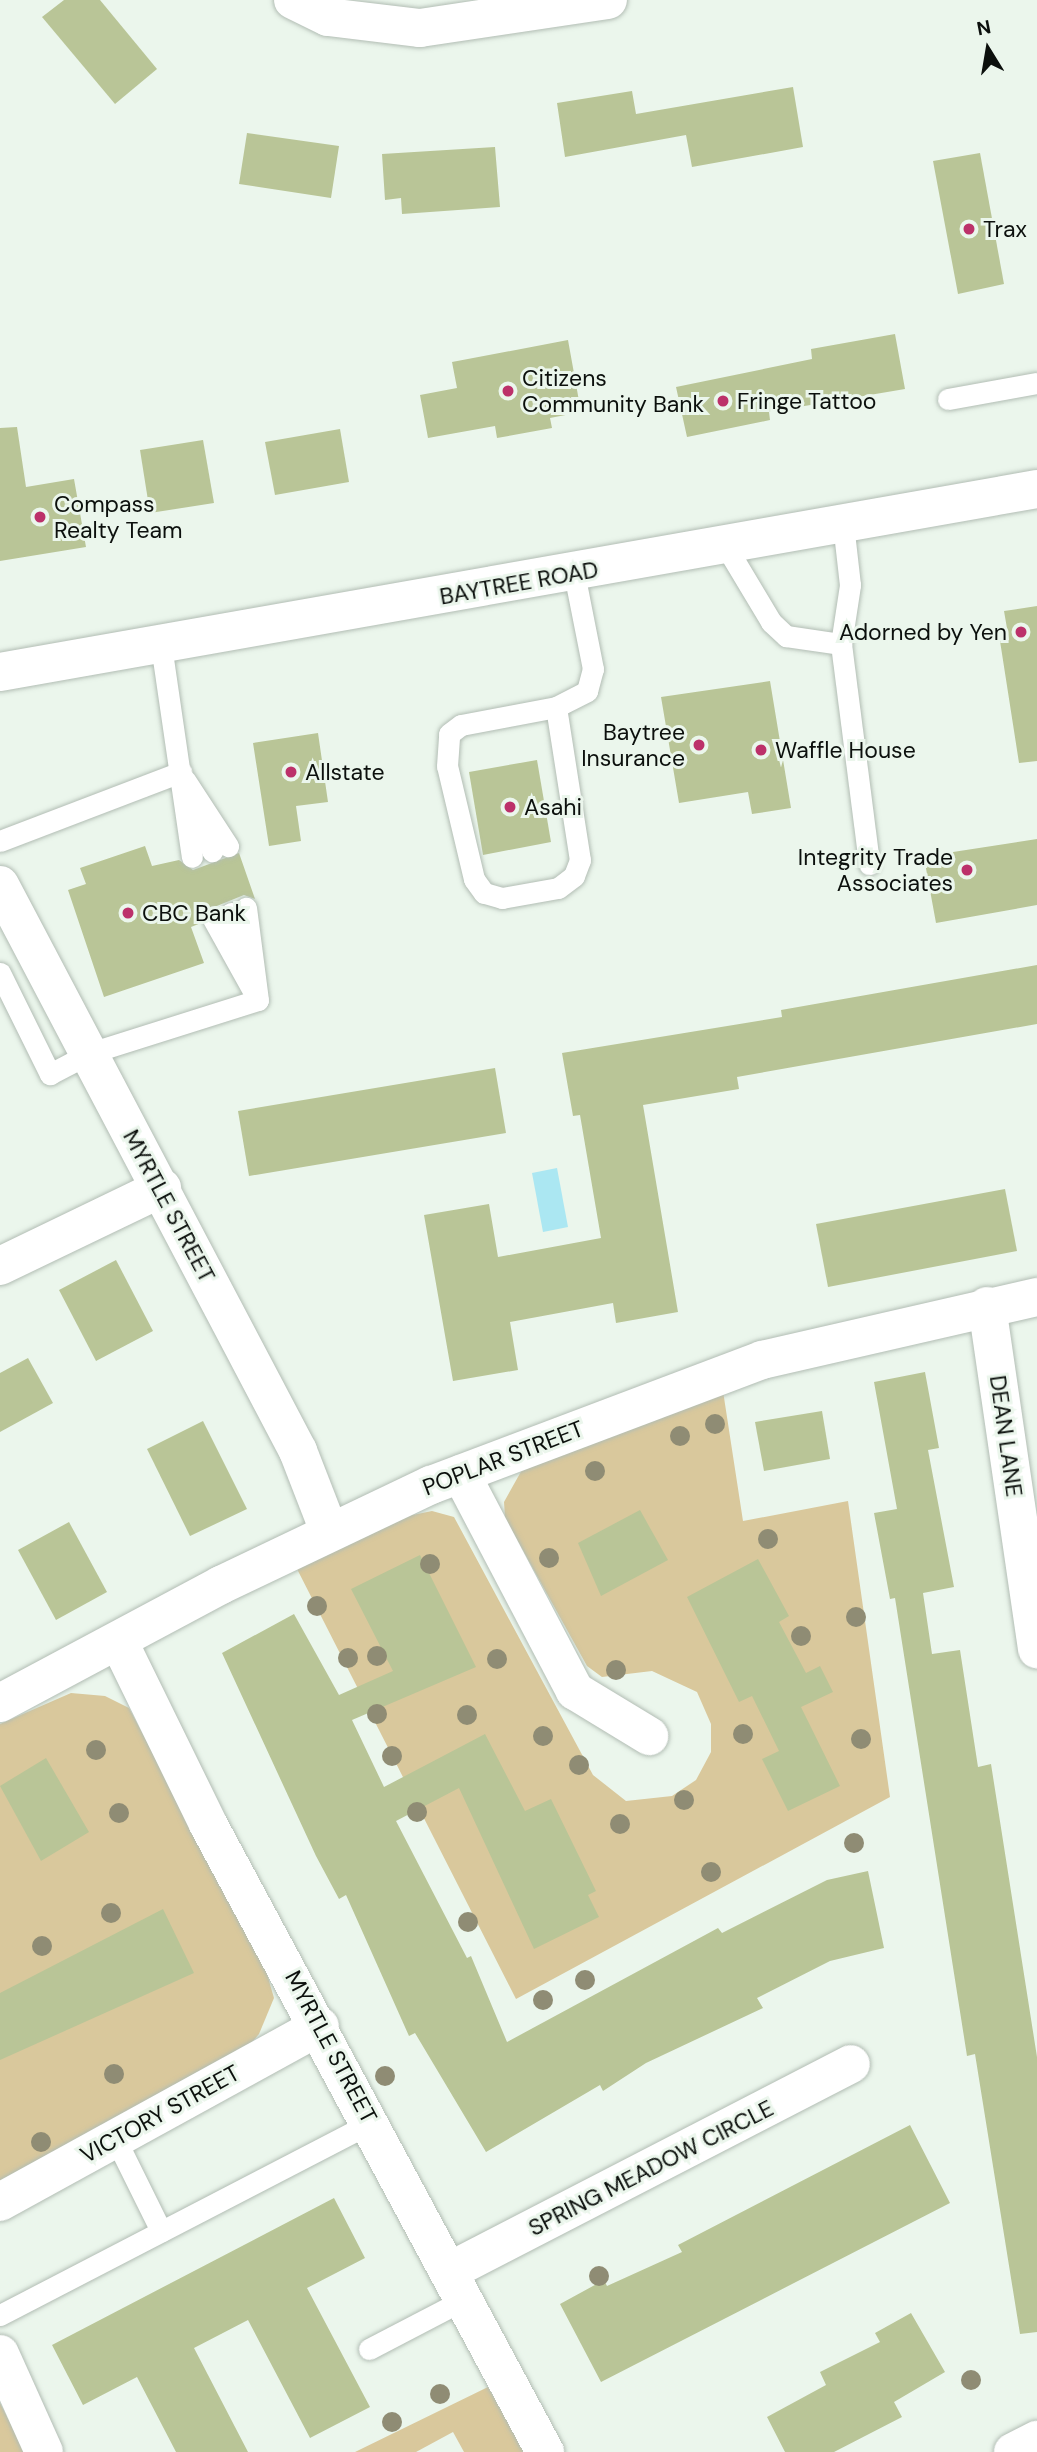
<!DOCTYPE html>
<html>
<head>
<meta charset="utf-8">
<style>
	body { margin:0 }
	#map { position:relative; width:1037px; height:2452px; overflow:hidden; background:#ebf6ec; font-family:"DM Sans",sans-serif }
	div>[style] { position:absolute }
	.green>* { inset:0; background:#d9c89c }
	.water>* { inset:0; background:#abe7f2 }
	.building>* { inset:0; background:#b9c597 }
	.roads { filter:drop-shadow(0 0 2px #b2bdb4) drop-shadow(0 0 2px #b2bdb4) }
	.lane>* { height:21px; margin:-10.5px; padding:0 10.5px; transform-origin:10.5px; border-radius:10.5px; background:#fff }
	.street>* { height:38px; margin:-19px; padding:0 19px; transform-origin:19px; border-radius:19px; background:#fff }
	.primary>* { height:38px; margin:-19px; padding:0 19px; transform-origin:19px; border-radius:19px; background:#fff }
	.trees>* { width:20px; height:20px; margin:-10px; border-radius:50%; background:#8f8c74 }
	.dots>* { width:19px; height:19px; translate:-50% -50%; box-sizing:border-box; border:4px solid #ebf6ec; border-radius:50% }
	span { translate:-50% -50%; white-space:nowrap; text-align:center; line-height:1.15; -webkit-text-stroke:6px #ebf6ec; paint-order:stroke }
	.poi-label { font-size:23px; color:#0c100d }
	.left { translate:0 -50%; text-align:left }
	.right { translate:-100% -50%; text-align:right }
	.street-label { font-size:23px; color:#0c100d }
	.north { position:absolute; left:953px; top:14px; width:70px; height:70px; -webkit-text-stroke:5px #ebf6ec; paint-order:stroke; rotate:349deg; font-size:19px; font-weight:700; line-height:28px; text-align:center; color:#0c100d }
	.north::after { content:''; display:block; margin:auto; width:24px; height:32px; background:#0c100d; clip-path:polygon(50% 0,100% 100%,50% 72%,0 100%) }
</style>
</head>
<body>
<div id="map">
	<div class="green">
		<div style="clip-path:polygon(723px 1391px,743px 1521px,848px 1501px,890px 1797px,516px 1999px,296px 1567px,393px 1519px,432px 1511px,454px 1517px,593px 1775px,626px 1801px,672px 1796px,696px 1780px,711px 1752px,711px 1724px,697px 1692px,652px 1671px,602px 1677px,587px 1666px,505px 1518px,504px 1502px,523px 1468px)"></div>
		<div style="clip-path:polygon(71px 1693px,105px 1696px,129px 1708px,263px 1960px,274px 1998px,259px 2034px,233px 2065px,0 2183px,0 1724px)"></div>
		<div style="clip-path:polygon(488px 2387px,525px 2452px,464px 2452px,453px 2432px,416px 2452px,355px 2452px)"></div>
		<div style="clip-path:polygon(0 2403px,25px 2452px,0 2452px)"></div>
	</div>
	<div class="water">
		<div style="clip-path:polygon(557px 1168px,568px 1227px,543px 1232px,532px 1173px)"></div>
	</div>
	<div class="building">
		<div style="clip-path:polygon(64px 0,100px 0,157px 69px,115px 104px,42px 17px)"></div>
		<div style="clip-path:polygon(793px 87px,803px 147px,692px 167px,686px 135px,565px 157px,557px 103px,632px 91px,636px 114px)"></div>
		<div style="clip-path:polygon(247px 133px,339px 146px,331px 198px,239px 184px)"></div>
		<div style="clip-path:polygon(495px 147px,500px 207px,402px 214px,401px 198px,385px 200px,382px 154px)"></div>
		<div style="clip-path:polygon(980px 153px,1004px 284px,958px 294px,933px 161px)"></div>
		<div style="clip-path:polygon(895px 334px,905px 389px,769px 412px,770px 420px,687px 437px,676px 387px,812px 359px,811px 349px)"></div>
		<div style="clip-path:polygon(568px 340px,581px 412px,550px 418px,552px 428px,497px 438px,495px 426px,428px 438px,420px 395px,457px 388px,452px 362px)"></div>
		<div style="clip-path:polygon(17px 427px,26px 487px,74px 479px,86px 547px,0 561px,0 428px)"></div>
		<div style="clip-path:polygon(340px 429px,349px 482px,275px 495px,265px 442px)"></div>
		<div style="clip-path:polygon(203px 440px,214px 503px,150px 513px,140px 450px)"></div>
		<div style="clip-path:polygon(1037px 606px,1037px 761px,1019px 763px,1000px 641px,1009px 640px,1004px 611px)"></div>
		<div style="clip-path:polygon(770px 681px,791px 808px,752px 814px,748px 792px,679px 803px,661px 697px)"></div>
		<div style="clip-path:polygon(318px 733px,328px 802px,296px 806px,301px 841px,269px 846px,253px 743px)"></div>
		<div style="clip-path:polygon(537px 760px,551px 842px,483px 855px,469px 772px)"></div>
		<div style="clip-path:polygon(1037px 839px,1037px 905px,936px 923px,925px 863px,954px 859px,953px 852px)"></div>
		<div style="clip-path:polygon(145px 846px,152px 866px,179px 860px,193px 870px,239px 853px,255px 899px,244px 895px,202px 912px,201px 923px,191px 927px,204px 963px,104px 997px,68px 890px,86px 884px,80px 868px)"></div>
		<div style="clip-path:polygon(1037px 965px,1037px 1024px,737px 1077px,739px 1089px,643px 1105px,678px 1312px,616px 1323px,613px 1303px,510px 1322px,518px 1370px,453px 1381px,424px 1215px,489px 1204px,498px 1257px,601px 1238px,580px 1115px,573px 1116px,562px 1053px,782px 1017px,781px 1010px)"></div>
		<div style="clip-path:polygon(495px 1068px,506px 1133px,249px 1176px,238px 1111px)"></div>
		<div style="clip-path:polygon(1005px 1189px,1017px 1251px,828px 1287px,816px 1224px)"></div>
		<div style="clip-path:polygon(116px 1260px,153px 1331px,96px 1361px,59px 1290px)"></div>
		<div style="clip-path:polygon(28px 1358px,53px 1403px,0 1432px,0 1373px)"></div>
		<div style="clip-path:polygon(925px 1372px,939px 1448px,928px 1450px,954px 1587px,923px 1593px,932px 1654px,960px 1650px,978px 1767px,991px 1764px,1037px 2057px,1037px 2332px,1020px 2334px,975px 2054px,967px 2056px,895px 1598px,890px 1599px,874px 1513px,897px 1509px,874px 1382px)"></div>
		<div style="clip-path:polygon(822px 1411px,830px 1459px,764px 1471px,755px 1422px)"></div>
		<div style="clip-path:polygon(203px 1421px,247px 1509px,190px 1536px,147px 1449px)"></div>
		<div style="clip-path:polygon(640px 1510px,668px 1560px,601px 1596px,578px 1543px)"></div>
		<div style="clip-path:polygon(69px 1522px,107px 1592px,56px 1620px,18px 1550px)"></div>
		<div style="clip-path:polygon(420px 1555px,476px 1667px,352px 1720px,384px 1787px,485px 1734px,525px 1811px,551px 1799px,596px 1891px,588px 1895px,599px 1917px,534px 1949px,459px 1788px,396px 1821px,467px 1958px,471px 1956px,507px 2042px,718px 1928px,722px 1933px,827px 1880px,868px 1871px,884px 1948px,830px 1961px,757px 1998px,763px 2008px,646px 2063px,603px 2091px,600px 2085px,486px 2152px,415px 2033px,409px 2036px,346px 1895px,339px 1899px,316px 1856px,222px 1653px,294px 1614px,339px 1695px,393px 1671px,351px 1589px)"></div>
		<div style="clip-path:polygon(758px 1559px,789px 1616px,779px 1622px,806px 1673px,820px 1666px,833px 1692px,801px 1707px,840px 1786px,788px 1811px,762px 1759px,779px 1751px,752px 1696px,739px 1702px,687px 1597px)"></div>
		<div style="clip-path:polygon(46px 1758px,89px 1832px,41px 1861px,0 1786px)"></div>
		<div style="clip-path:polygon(163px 1909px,194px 1973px,0 2060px,0 1993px)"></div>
		<div style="clip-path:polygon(910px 2125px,950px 2203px,601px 2382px,560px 2304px,604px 2280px,607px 2286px,682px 2252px,678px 2245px)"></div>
		<div style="clip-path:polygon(334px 2198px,365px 2258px,307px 2288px,370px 2407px,310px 2438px,248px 2320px,194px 2348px,248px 2452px,176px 2452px,137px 2377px,83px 2405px,52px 2345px)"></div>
		<div style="clip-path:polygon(911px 2313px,945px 2372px,894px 2402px,902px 2417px,834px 2452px,785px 2452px,767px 2417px,826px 2385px,820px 2372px,880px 2342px,875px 2333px)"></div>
	</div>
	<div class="roads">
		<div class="lane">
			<div style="left:948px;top:399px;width:90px;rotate:-10.2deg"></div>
			<div style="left:725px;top:545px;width:90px;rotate:59.1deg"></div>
			<div style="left:771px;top:622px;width:21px;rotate:43deg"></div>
			<div style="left:786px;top:636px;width:56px;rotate:8.3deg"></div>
			<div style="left:841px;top:644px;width:60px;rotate:-81.3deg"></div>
			<div style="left:850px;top:585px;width:61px;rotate:-96.5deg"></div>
			<div style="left:841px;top:644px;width:222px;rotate:82.7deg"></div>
			<div style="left:161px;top:645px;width:214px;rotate:81.7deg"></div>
			<div style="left:556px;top:707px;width:155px;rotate:81.1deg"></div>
			<div style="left:580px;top:860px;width:17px;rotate:111deg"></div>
			<div style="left:574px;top:876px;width:20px;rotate:143deg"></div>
			<div style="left:558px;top:888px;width:57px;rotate:169.9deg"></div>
			<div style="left:502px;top:898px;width:19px;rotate:-164deg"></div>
			<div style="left:484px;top:893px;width:17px;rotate:-126deg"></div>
			<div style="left:474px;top:879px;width:116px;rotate:-103.4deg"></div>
			<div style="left:447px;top:766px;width:32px;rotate:-86deg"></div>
			<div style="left:449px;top:734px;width:15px;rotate:-37deg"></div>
			<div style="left:461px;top:725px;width:97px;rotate:-10.7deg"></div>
			<div style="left:556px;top:707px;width:35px;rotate:-27deg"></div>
			<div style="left:587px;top:691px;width:23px;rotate:-75deg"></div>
			<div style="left:593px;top:669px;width:98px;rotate:-101.2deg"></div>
			<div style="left:185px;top:780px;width:79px;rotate:56.9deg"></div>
			<div style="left:198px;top:816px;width:38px;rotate:68deg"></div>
			<div style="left:0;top:841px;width:194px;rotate:-20.9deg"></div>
			<div style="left:231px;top:913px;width:36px;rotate:74deg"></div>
			<div style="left:213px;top:919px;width:80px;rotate:60.9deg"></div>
			<div style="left:0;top:973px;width:113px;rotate:63.7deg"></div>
			<div style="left:50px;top:1074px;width:45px;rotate:-27.7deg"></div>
			<div style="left:90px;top:1053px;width:176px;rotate:-17.5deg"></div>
			<div style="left:258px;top:1000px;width:93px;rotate:-97.4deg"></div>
			<div style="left:116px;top:2140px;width:102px;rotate:63.7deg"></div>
			<div style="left:0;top:2315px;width:418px;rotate:-27.4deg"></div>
			<div style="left:369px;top:2349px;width:108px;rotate:-27.5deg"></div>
		</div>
		<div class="street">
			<div style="left:293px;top:0;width:39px;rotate:26deg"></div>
			<div style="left:328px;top:17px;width:93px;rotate:6.8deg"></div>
			<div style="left:420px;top:28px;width:190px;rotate:-8.5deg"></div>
			<div style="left:0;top:885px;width:640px;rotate:62.23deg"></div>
			<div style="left:298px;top:1451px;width:86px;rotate:68.8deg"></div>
			<div style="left:0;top:1266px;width:180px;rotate:-25.7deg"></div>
			<div style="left:987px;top:1306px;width:347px;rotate:81.7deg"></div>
			<div style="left:461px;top:1474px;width:245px;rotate:62.3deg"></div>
			<div style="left:575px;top:1691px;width:87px;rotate:31.3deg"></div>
			<div style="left:119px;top:1642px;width:203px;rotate:63.9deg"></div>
			<div style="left:208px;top:1824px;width:713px;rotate:61.78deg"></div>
			<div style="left:0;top:1703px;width:251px;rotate:-28.1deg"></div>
			<div style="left:221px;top:1585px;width:233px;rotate:-25.5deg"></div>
			<div style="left:431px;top:1485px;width:354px;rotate:-20.7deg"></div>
			<div style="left:762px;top:1360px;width:282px;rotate:-12.9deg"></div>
			<div style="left:0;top:2202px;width:365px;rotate:-28.8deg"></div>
			<div style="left:450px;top:2271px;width:451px;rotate:-27.3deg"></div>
			<div style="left:0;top:2354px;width:107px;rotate:65.8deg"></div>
			<div style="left:1013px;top:2452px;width:27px;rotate:-27deg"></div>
		</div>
		<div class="primary">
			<div style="left:0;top:672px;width:1053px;rotate:-10.01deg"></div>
		</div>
	</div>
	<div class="trees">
		<div style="left:715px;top:1424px"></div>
		<div style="left:680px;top:1436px"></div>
		<div style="left:595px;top:1471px"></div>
		<div style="left:768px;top:1539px"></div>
		<div style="left:549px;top:1558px"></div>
		<div style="left:430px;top:1564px"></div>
		<div style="left:317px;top:1606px"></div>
		<div style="left:856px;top:1617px"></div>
		<div style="left:801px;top:1636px"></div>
		<div style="left:377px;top:1656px"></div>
		<div style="left:348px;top:1658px"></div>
		<div style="left:497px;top:1659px"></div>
		<div style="left:616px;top:1670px"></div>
		<div style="left:377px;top:1714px"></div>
		<div style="left:467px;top:1715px"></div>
		<div style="left:743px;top:1734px"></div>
		<div style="left:543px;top:1736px"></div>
		<div style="left:861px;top:1739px"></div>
		<div style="left:96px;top:1750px"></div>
		<div style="left:392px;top:1756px"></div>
		<div style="left:579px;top:1765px"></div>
		<div style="left:684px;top:1800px"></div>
		<div style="left:417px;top:1812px"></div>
		<div style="left:119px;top:1813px"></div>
		<div style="left:620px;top:1824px"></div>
		<div style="left:854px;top:1843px"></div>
		<div style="left:711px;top:1872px"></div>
		<div style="left:111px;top:1913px"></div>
		<div style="left:468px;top:1922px"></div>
		<div style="left:42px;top:1946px"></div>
		<div style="left:585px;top:1980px"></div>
		<div style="left:543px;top:2000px"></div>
		<div style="left:114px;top:2074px"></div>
		<div style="left:385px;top:2076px"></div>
		<div style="left:41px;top:2142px"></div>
		<div style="left:599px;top:2276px"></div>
		<div style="left:971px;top:2380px"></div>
		<div style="left:440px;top:2394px"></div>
		<div style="left:392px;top:2422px"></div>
	</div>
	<div class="dots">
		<div style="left:969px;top:229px;background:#bc316a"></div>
		<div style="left:508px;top:391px;background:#bc316a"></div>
		<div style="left:723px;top:401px;background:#bc316a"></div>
		<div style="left:40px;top:517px;background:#bc316a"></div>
		<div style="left:1021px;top:632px;background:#bc316a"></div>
		<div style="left:699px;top:745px;background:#bc316a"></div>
		<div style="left:761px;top:750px;background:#bc316a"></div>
		<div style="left:291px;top:772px;background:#bc316a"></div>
		<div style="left:510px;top:807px;background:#bc316a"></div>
		<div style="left:967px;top:870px;background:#bc316a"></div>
		<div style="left:128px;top:913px;background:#bc316a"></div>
	</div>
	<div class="poi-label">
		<span class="left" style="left:983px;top:229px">Trax</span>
		<span class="left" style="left:522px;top:391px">Citizens<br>Community Bank</span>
		<span class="left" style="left:737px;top:401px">Fringe Tattoo</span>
		<span class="left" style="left:54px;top:517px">Compass<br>Realty Team</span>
		<span class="right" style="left:1007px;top:632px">Adorned by Yen</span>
		<span class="right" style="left:685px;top:745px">Baytree<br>Insurance</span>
		<span class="left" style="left:775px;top:750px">Waffle House</span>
		<span class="left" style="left:305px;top:772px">Allstate</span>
		<span class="left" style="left:524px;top:807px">Asahi</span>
		<span class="right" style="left:953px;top:870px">Integrity Trade<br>Associates</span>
		<span class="left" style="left:142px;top:913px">CBC Bank</span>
	</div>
	<div class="street-label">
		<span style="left:519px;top:583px;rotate:-10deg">BAYTREE ROAD</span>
		<span style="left:169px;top:1206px;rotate:62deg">MYRTLE STREET</span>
		<span style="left:1006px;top:1436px;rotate:82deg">DEAN LANE</span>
		<span style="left:503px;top:1458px;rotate:-21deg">POPLAR STREET</span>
		<span style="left:331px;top:2047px;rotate:62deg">MYRTLE STREET</span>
		<span style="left:160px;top:2114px;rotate:-29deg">VICTORY STREET</span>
		<span style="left:651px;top:2168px;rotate:-27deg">SPRING MEADOW CIRCLE</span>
	</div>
	<div class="north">N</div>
</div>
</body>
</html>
